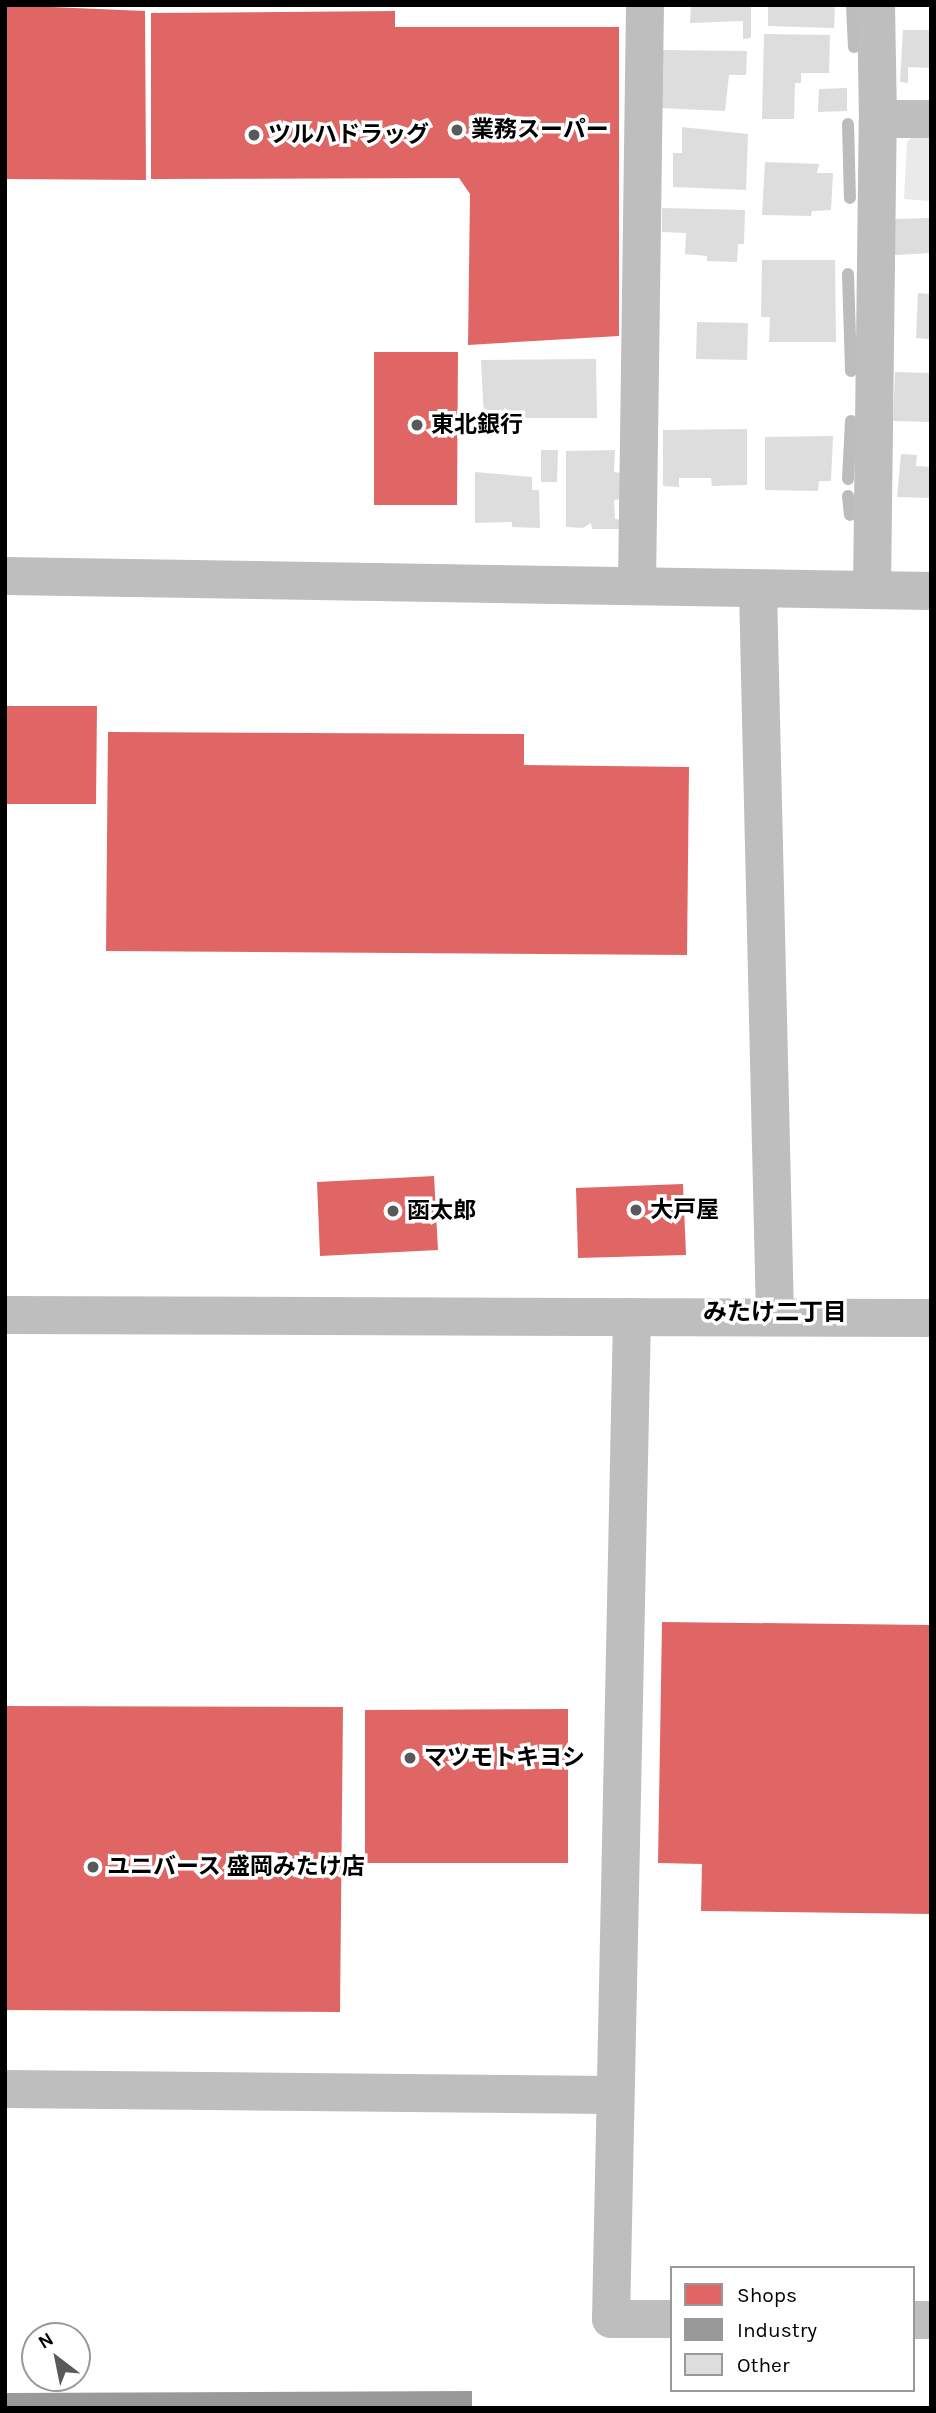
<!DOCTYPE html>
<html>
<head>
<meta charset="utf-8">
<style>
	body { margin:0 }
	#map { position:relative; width:936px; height:2413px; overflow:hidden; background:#fff; font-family:Karla,"Noto Sans JP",sans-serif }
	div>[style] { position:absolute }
	.green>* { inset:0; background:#eaeaea }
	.shops>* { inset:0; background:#e06666 }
	.industry>* { inset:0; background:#999 }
	.stream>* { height:12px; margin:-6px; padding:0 6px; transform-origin:6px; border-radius:6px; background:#bcbcbc }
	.building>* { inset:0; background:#ddd }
	.minor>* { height:38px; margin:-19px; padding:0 19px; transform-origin:19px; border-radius:19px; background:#bebebe }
	.tertiary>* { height:38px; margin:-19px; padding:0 19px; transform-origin:19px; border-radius:19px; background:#bebebe }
	.dots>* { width:19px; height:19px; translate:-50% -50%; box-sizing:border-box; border:4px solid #fff; border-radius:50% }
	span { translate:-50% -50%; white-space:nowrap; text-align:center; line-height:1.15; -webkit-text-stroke:7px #fff; paint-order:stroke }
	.poi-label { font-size:23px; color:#000; font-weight:700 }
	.left { translate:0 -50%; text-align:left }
	.neighbourhood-label { font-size:24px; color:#000; font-weight:700 }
	.frame { position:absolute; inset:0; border:7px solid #000; pointer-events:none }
	.legend { position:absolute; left:670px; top:2266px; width:245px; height:126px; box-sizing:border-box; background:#fff; border:2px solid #999; margin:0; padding:9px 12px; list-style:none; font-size:21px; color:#000 }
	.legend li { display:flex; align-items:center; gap:14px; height:35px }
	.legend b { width:35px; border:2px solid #999 }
	.north { position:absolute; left:21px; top:2322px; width:70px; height:70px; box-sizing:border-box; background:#fff; border:2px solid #999; border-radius:50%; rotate:328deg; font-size:19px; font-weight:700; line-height:28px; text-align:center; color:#000 }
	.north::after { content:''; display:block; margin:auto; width:24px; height:32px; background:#595959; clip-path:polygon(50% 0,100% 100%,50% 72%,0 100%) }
</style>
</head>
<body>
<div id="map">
	<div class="green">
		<div style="clip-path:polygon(918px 131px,931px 131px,931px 201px,904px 199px,907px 142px)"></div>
	</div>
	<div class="shops">
		<div style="clip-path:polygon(5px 5px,145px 11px,146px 180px,5px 179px)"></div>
		<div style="clip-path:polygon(395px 11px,395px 27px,619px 27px,619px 336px,468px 345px,470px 194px,459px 178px,151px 179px,151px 13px)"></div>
		<div style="clip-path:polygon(374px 352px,458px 352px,457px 505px,374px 505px)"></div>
		<div style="clip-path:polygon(5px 706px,97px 706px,96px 804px,5px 804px)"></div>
		<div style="clip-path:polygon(108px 732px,524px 734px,524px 765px,689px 767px,687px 955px,106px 951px)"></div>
		<div style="clip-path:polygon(434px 1176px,438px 1250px,320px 1256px,317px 1182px)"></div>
		<div style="clip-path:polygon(683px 1184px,686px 1255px,578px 1258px,576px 1188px)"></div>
		<div style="clip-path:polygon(662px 1622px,931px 1625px,931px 1914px,701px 1911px,702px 1864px,658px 1863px)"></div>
		<div style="clip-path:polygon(5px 1706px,343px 1707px,340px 2012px,5px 2010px)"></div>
		<div style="clip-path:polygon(568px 1709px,568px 1863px,365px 1863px,365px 1710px)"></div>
	</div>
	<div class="industry">
		<div style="clip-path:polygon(472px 2391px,472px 2408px,5px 2408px,5px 2393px)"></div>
	</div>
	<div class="stream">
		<div style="left:852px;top:5px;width:42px;rotate:87.3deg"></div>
		<div style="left:848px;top:124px;width:74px;rotate:88.5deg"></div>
		<div style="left:848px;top:274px;width:97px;rotate:88.2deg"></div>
		<div style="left:848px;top:479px;width:58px;rotate:-87deg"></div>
		<div style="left:848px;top:496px;width:19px;rotate:84deg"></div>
	</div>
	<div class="building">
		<div style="clip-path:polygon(691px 5px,751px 5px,751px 38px,743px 39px,743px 21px,690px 23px)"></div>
		<div style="clip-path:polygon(768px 5px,835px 5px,834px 28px,768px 26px)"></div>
		<div style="clip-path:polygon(903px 30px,931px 30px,931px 68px,908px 67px,908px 83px,900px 82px)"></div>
		<div style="clip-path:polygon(764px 34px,830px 35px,829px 73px,801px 73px,801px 83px,795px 83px,794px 119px,762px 119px)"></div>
		<div style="clip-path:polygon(661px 50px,747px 51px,746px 75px,729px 75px,725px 111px,660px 108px)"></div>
		<div style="clip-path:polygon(847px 88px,847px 111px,818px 112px,819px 89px)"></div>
		<div style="clip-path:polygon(682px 127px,748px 134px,746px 190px,673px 187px,673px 153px,682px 153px)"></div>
		<div style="clip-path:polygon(765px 162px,819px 164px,817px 173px,833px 173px,831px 210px,812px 211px,811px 216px,762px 215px)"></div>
		<div style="clip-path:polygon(662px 208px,745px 210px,744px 244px,738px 244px,737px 262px,707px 261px,707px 256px,685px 254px,686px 233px,662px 232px)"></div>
		<div style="clip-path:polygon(931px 218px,931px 253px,895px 255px,894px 219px)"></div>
		<div style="clip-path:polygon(762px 260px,835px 260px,836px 342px,769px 342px,770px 317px,761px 317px)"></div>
		<div style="clip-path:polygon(918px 293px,931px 294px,931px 346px,929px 339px,916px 338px)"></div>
		<div style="clip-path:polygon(697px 322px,748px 323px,747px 360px,696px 359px)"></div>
		<div style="clip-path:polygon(596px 359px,597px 418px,484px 418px,481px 360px)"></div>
		<div style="clip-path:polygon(895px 372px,931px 373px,931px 422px,893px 421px)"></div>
		<div style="clip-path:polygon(747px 429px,747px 485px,712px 486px,711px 478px,679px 478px,679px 487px,663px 486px,663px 430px)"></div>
		<div style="clip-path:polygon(833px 436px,831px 481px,819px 481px,818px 491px,765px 490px,765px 437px)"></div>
		<div style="clip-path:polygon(541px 450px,558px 450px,557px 482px,541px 482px)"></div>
		<div style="clip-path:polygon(615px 450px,614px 472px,622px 473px,622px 499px,614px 500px,615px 519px,621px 520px,621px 529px,592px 529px,591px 523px,583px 528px,566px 527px,566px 451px)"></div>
		<div style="clip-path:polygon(901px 454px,917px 455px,916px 466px,931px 467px,931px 498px,897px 497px)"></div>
		<div style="clip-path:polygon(475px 472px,532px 477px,532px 490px,539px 490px,540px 528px,512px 527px,512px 522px,475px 523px)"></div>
	</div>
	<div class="minor">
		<div style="left:876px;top:5px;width:114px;rotate:89deg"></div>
		<div style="left:878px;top:119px;width:53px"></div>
		<div style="left:637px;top:585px;width:580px;rotate:-89.21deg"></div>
		<div style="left:872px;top:590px;width:471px;rotate:-89.3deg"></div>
		<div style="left:632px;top:1317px;width:1002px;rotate:91.2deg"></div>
		<div style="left:611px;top:2319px;width:61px"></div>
		<div style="left:5px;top:2089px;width:608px;rotate:0.57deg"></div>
		<div style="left:913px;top:2320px;width:18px"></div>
	</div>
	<div class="tertiary">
		<div style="left:5px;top:576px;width:926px;rotate:0.93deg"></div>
		<div style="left:758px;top:590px;width:727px;rotate:88.66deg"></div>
		<div style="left:5px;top:1315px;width:926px;rotate:0.19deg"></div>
	</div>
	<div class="dots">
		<div style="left:457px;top:130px;background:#595959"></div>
		<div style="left:254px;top:135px;background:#595959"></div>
		<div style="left:417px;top:425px;background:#595959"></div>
		<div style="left:636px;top:1210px;background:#595959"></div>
		<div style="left:393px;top:1211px;background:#595959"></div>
		<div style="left:410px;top:1758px;background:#595959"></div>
		<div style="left:93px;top:1867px;background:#595959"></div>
	</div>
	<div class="poi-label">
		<span class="left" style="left:471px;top:130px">業務スーパー</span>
		<span class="left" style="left:268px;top:135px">ツルハドラッグ</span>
		<span class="left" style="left:431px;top:425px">東北銀行</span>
		<span class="left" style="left:650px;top:1210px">大戸屋</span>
		<span class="left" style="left:407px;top:1211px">函太郎</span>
		<span class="left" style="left:424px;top:1758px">マツモトキヨシ</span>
		<span class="left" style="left:107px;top:1867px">ユニバース 盛岡みたけ店</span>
	</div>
	<div class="neighbourhood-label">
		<span style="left:775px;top:1313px">みたけ二丁目</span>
	</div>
	<div class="frame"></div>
	<ul class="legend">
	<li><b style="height:19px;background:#e06666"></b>Shops</li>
	<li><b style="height:19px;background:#999"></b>Industry</li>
	<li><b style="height:19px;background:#ddd"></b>Other</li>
	</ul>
	<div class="north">N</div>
</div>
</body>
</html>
